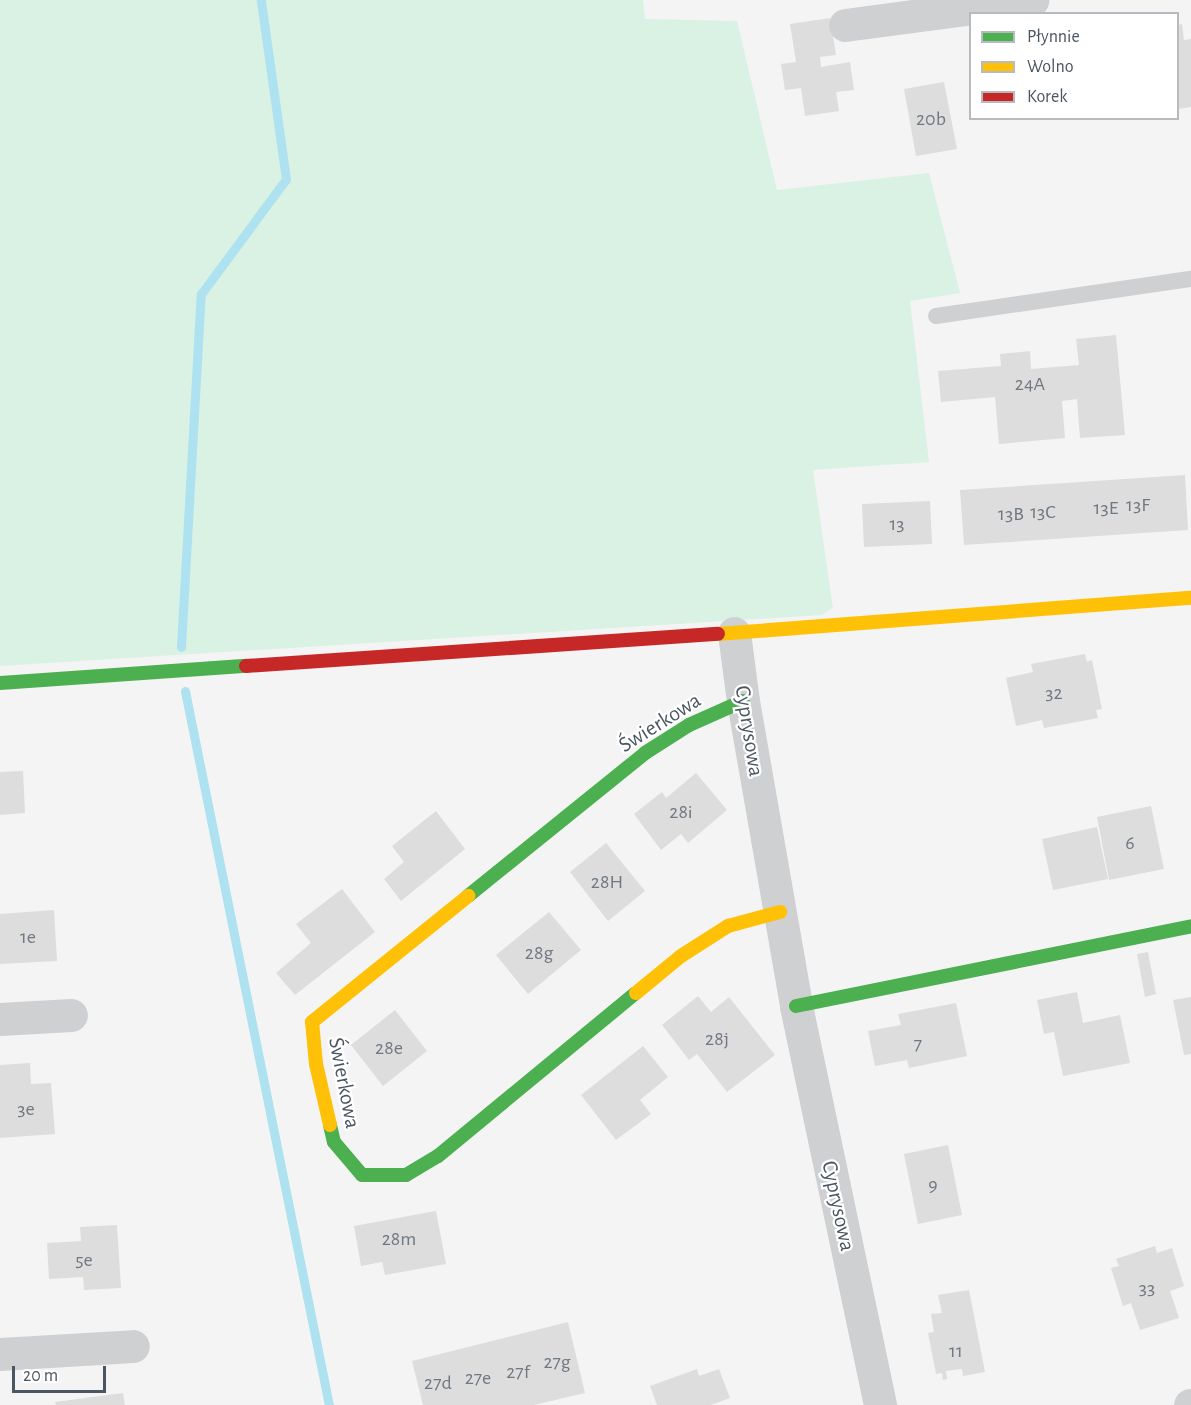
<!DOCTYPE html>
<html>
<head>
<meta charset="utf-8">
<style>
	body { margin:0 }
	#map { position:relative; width:1191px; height:1405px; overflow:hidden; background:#f4f4f4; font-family:"Alegreya Sans",sans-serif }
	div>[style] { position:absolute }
	.green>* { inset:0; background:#d9f2e3 }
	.stream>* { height:9px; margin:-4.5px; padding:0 4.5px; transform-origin:4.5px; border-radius:4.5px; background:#aee2f0 }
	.building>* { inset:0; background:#ddddde }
	.lane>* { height:16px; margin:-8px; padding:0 8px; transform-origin:8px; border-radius:8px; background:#ced0d2 }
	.street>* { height:33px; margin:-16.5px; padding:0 16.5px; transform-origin:16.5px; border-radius:16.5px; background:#ced0d2 }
	.fast>* { height:14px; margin:-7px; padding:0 7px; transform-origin:7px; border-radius:7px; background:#4caf50 }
	.slow>* { height:14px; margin:-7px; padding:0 7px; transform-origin:7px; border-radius:7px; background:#ffc107 }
	.jam>* { height:14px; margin:-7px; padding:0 7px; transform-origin:7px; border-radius:7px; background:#c62828 }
	span { translate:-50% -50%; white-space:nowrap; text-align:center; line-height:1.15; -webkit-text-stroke:4.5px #fff; paint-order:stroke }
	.number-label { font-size:20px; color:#707881 }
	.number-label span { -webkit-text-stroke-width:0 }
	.street-label { font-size:22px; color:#4a5661 }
	.legend { position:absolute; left:969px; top:12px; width:210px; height:108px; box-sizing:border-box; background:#fff; border:2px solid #b7bbc0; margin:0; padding:8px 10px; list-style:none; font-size:18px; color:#4a5661 }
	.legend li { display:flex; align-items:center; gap:12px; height:30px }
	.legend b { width:30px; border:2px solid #b7bbc0 }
	.scale { position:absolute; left:12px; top:1366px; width:94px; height:27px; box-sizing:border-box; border:3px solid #4a5661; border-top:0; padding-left:8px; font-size:18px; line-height:21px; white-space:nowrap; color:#4a5661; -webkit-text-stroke:4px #fff; paint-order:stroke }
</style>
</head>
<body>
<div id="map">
	<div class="green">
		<div style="clip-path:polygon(0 0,643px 0,645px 19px,737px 21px,777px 190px,929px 173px,960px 293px,910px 301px,929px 462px,813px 470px,833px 608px,821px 615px,0 666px)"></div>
	</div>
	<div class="stream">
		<div style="left:181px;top:647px;width:354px;rotate:-86.8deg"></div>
		<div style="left:201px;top:294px;width:143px;rotate:-53.5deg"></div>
		<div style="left:286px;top:179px;width:181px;rotate:-98deg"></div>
		<div style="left:185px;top:691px;width:728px;rotate:78.6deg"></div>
	</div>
	<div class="building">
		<div style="clip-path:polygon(830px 18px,836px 55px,820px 57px,821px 67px,850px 62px,854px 90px,836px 92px,839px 111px,805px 116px,801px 88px,785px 90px,781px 64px,796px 62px,790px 24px)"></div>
		<div style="clip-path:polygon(1182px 24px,1184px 40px,1191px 39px,1191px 107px,1178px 109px,1178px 25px)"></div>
		<div style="clip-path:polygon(944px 82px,957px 149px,916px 156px,904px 89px)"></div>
		<div style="clip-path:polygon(1116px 335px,1125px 435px,1080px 438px,1077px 399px,1062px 401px,1065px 438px,999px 444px,995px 397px,941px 402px,938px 371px,1001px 366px,1000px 354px,1030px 351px,1031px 369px,1079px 365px,1076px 339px)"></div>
		<div style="clip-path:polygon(1185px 475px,1188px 530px,964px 545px,960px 490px)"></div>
		<div style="clip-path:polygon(930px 501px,932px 544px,864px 547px,862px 504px)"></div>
		<div style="clip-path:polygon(1085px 654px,1087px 662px,1092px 660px,1102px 709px,1096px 710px,1098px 718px,1044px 728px,1042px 720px,1016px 726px,1006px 678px,1033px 672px,1031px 664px)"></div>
		<div style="clip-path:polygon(23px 771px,25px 813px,0 815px,0 772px)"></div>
		<div style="clip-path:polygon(696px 773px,727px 810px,688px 843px,681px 834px,661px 850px,634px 814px,662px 792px,666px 798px)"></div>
		<div style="clip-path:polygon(1151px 806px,1164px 869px,1109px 880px,1097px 817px)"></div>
		<div style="clip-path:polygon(436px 811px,465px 849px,401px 901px,384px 879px,404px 862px,392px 846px)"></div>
		<div style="clip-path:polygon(1097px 827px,1108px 879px,1053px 890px,1042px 839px)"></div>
		<div style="clip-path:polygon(606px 843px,645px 891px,608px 921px,570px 872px)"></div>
		<div style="clip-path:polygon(342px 889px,375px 932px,295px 995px,276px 973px,311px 943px,296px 924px)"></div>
		<div style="clip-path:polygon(54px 910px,57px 961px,0 964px,0 914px)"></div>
		<div style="clip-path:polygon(549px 912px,581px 950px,528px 994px,496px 955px)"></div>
		<div style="clip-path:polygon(1148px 952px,1156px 994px,1145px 997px,1137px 954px)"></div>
		<div style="clip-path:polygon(1077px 992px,1083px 1023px,1120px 1015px,1130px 1063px,1063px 1076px,1054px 1032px,1044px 1034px,1037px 1000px)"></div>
		<div style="clip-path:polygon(698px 996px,711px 1012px,729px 997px,775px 1055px,727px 1092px,697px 1054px,689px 1060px,662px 1025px)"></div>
		<div style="clip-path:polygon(1191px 997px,1191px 1054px,1184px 1055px,1173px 1000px)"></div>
		<div style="clip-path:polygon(956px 1003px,967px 1056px,909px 1068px,907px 1060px,875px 1066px,868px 1031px,901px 1025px,898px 1014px)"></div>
		<div style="clip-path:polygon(395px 1010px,427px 1051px,383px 1086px,351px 1045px)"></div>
		<div style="clip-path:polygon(643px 1046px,668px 1077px,640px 1100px,651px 1114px,616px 1140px,581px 1095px)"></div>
		<div style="clip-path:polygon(30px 1063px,31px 1084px,51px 1083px,55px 1134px,0 1138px,0 1065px)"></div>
		<div style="clip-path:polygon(948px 1145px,962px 1215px,918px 1224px,904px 1154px)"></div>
		<div style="clip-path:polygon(436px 1211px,446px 1264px,385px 1275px,382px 1262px,361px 1266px,354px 1226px)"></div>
		<div style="clip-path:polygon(117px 1225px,121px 1288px,84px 1290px,83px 1277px,49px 1279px,47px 1243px,81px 1241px,80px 1227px)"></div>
		<div style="clip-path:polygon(1155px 1246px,1157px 1253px,1172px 1248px,1184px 1286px,1170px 1291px,1179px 1318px,1140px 1330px,1131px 1303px,1123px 1306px,1111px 1268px,1119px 1266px,1116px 1259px)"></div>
		<div style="clip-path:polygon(969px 1290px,985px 1372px,963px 1376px,962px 1369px,946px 1371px,947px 1379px,943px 1380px,942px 1373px,936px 1374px,928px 1333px,934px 1332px,931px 1314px,942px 1313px,938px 1295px)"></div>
		<div style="clip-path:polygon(568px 1322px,585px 1393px,534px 1405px,423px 1405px,412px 1361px)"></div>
		<div style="clip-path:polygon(697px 1369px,699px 1376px,719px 1369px,730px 1398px,711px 1405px,657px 1405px,650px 1386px)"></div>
		<div style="clip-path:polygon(123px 1393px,125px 1405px,56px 1405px,55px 1402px)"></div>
	</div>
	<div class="lane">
		<div style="left:936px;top:316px;width:258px;rotate:-8.3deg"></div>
	</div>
	<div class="street">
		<div style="left:845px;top:25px;width:189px;rotate:-7.6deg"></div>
		<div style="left:734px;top:633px;width:69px;rotate:82.5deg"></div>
		<div style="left:743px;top:701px;width:310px;rotate:80.1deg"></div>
		<div style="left:796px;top:1006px;width:408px;rotate:78.1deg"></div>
		<div style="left:0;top:1019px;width:71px;rotate:-3.2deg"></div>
		<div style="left:0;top:1354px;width:133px;rotate:-3.4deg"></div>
		<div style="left:1190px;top:1405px;width:1px"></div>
	</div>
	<div class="fast">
		<div style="left:0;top:683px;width:247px;rotate:-4deg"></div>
		<div style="left:468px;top:896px;width:228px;rotate:-38.9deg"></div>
		<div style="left:645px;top:753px;width:52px;rotate:-32.5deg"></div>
		<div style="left:689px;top:725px;width:59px;rotate:-24deg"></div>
		<div style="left:796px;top:1006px;width:403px;rotate:-11.4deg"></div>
		<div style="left:330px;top:1125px;width:17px;rotate:77deg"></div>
		<div style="left:334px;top:1142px;width:43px;rotate:49.7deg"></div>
		<div style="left:362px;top:1175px;width:44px"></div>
		<div style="left:406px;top:1175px;width:37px;rotate:-31deg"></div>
		<div style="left:438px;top:1156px;width:256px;rotate:-39.5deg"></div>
	</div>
	<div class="slow">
		<div style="left:718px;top:634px;width:474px;rotate:-4.4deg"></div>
		<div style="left:636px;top:993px;width:58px;rotate:-39.4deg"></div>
		<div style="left:681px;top:956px;width:56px;rotate:-32.6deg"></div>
		<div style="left:728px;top:926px;width:54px;rotate:-15.1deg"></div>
		<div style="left:330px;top:1125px;width:63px;rotate:-102.9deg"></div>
		<div style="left:316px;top:1064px;width:42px;rotate:-95.4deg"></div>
		<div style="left:312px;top:1022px;width:201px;rotate:-38.9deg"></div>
	</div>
	<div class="jam">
		<div style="left:246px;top:666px;width:473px;rotate:-3.9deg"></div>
	</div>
	<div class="number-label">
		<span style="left:931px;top:119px">20b</span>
		<span style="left:1030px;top:384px">24A</span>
		<span style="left:1138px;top:505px">13F</span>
		<span style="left:1106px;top:508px">13E</span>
		<span style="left:1043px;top:512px">13C</span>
		<span style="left:1011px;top:514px">13B</span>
		<span style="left:897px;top:524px">13</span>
		<span style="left:1054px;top:693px">32</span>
		<span style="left:681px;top:812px">28i</span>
		<span style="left:1130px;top:843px">6</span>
		<span style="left:607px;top:882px">28H</span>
		<span style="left:28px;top:937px">1e</span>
		<span style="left:539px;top:953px">28g</span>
		<span style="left:717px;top:1039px">28j</span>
		<span style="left:918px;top:1044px">7</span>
		<span style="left:389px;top:1048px">28e</span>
		<span style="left:26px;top:1109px">3e</span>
		<span style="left:933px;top:1185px">9</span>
		<span style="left:399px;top:1239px">28m</span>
		<span style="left:84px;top:1260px">5e</span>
		<span style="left:1147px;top:1288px">33</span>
		<span style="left:956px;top:1351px">11</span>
		<span style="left:557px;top:1362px">27g</span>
		<span style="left:518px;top:1372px">27f</span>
		<span style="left:478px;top:1378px">27e</span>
		<span style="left:438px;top:1383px">27d</span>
	</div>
	<div class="street-label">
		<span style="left:660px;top:723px;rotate:-32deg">Świerkowa</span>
		<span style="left:749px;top:731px;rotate:81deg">Cyprysowa</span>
		<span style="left:344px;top:1083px;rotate:79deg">Świerkowa</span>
		<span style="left:838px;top:1206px;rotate:78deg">Cyprysowa</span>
	</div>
	<ul class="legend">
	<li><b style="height:8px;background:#4caf50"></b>Płynnie</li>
	<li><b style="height:8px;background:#ffc107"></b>Wolno</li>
	<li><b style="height:8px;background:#c62828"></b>Korek</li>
	</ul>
	<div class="scale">20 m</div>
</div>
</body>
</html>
